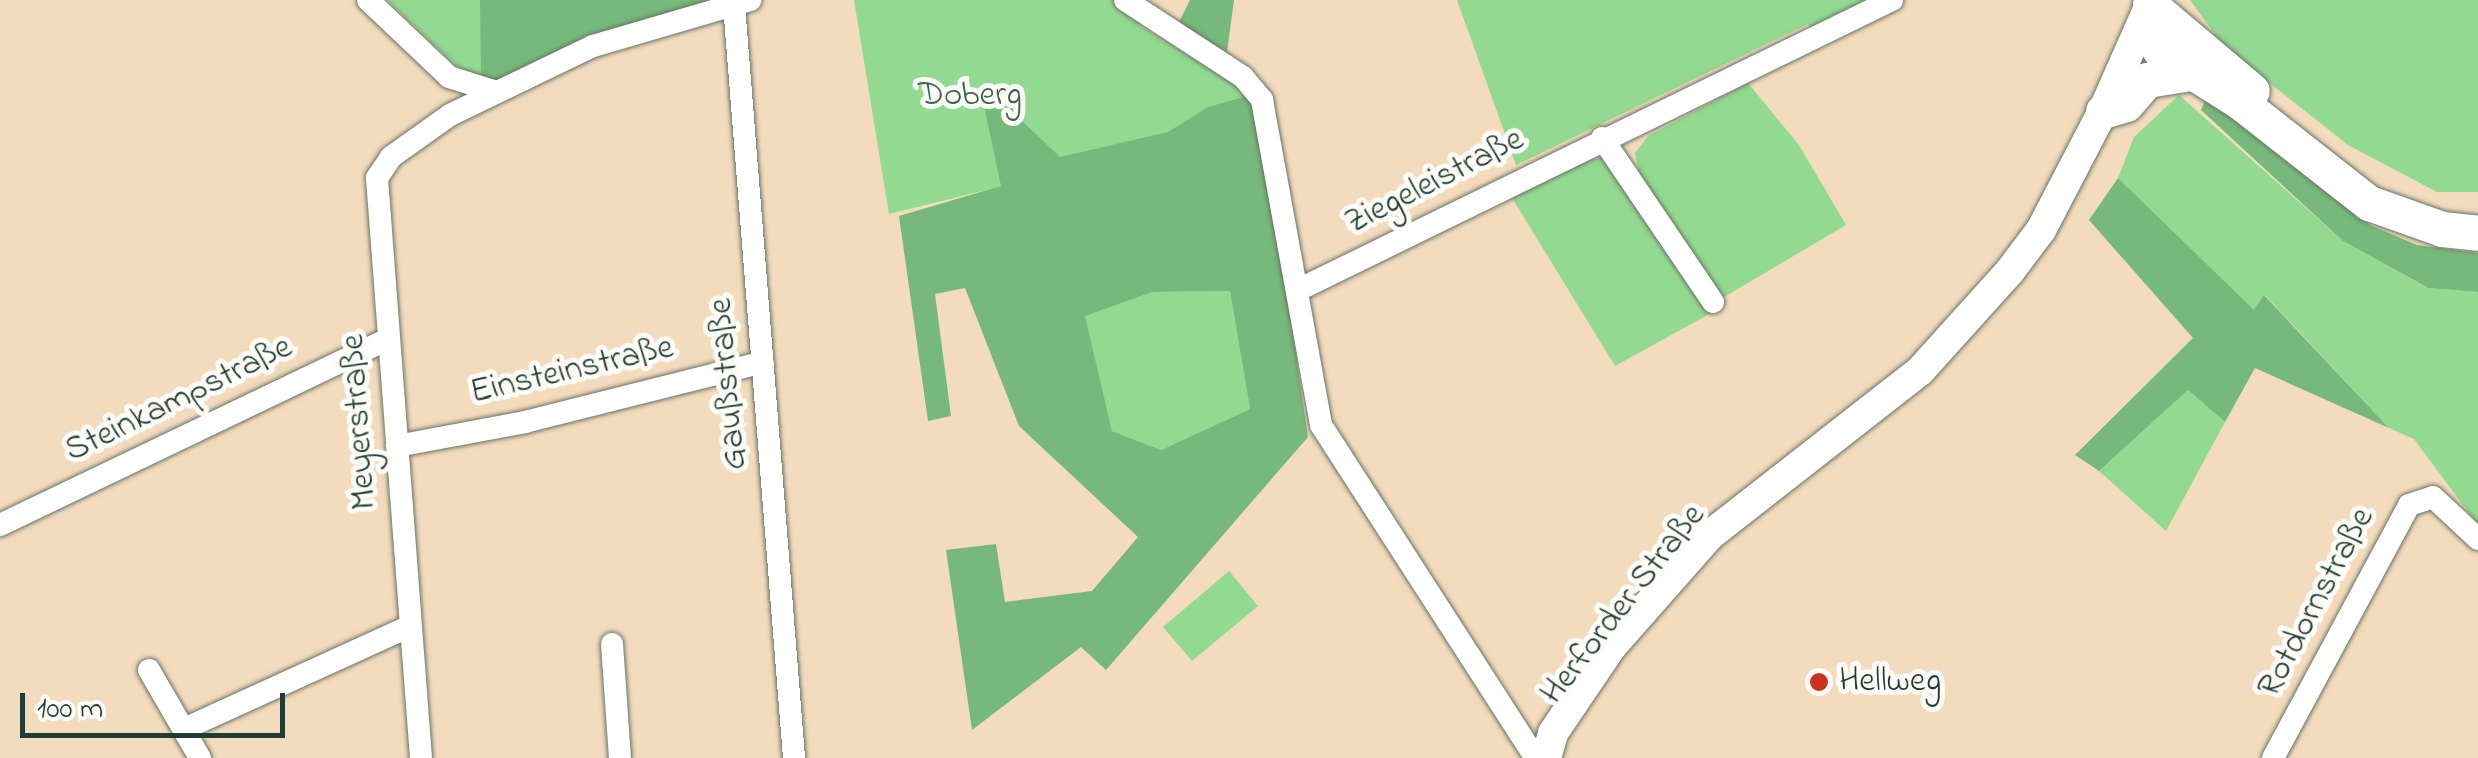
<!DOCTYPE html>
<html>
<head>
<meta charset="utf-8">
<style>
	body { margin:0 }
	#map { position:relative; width:2478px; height:758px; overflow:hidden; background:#f3dbbe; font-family:"Indie Flower",sans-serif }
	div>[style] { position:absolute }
	.green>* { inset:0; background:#94d992 }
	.forest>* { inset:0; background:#77b97c }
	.roads { filter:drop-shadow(0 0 2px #697464) drop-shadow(0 0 2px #697464) }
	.minor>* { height:22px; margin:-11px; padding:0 11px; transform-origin:11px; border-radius:11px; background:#fff }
	.major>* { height:30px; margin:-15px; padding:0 15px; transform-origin:15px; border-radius:15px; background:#fff }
	.highway>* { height:35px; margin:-17.5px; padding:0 17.5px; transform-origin:17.5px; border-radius:17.5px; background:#fff }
	.dots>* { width:28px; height:28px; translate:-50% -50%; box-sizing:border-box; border:5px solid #fdfcf7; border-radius:50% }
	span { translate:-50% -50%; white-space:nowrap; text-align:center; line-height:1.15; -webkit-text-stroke:10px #fdfcf7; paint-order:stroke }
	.park-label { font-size:35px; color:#3c644c }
	.street-label { font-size:35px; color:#1f3d34 }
	.poi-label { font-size:35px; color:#1f3d34 }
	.left { translate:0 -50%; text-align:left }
	.scale { position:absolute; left:20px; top:693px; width:265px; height:45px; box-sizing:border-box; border:5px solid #1f3d34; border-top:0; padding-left:12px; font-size:30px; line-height:35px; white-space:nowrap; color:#1f3d34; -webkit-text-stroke:8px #fdfcf7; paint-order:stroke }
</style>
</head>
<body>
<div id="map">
	<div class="green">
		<div style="clip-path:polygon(387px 0,704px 0,481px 77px,456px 66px)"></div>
		<div style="clip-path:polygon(854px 0,1144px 0,1140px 26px,1241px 87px,1258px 123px,889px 214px)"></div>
		<div style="clip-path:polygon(1457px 0,1865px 0,1866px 3px,1811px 29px,1808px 24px,1516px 165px)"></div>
		<div style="clip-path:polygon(2190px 0,2478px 0,2478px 192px,2437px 192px,2348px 145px,2224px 47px)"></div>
		<div style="clip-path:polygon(1748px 83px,1799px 145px,1846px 225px,1719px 300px,1639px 174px,1635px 153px,1648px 136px)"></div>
		<div style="clip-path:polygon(2179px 95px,2343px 241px,2427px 288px,2478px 292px,2478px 525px,2414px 439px,2389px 428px,2265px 295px,2254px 311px,2118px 178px,2134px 137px)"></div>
		<div style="clip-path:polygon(1606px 157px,1713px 312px,1615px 366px,1509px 193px,1577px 162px)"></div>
		<div style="clip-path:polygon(1230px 291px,1250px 409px,1161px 450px,1112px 431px,1084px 316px,1153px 292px)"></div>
		<div style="clip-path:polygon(2188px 390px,2225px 422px,2166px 531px,2099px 471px)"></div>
		<div style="clip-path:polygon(1229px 571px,1258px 606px,1192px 661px,1163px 627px)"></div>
	</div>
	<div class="forest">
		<div style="clip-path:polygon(480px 0,735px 0,494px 81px,481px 77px)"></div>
		<div style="clip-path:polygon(1190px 0,1234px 0,1227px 52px,1178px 24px)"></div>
		<div style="clip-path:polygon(evenodd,980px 87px,1011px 96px,1018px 117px,1060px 157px,1168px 132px,1208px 107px,1247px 96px,1261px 116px,1308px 437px,1106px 670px,1081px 647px,972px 730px,946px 550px,996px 544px,1005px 602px,1092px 591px,1138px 537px,1019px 426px,965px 288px,935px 294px,951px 416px,928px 421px,899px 216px,1001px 186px,980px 87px,1230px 291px,1250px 409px,1161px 450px,1112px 431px,1085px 316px,1153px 292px,1230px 291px)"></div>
		<div style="clip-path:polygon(2207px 96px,2370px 225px,2417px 245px,2478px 253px,2478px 292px,2428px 288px,2343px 241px,2201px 110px)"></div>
		<div style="clip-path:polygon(2118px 178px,2254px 310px,2264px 295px,2389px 428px,2255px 368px,2225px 422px,2188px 390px,2099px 471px,2075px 455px,2193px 338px,2089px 220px)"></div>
	</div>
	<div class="roads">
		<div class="minor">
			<div style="left:368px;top:0;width:112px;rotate:43.5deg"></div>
			<div style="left:449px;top:77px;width:50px;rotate:17.4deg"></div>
			<div style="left:1125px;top:0;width:141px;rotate:33.1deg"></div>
			<div style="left:1243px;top:77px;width:30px;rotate:50deg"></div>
			<div style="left:1262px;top:100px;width:330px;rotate:79.7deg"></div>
			<div style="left:1321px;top:425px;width:396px;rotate:57.2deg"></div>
			<div style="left:734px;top:5px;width:755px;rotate:85.44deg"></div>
			<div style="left:1602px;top:138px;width:198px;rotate:55.9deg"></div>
			<div style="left:1300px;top:289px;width:659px;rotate:-26.02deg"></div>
			<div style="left:397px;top:446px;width:130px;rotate:-10.6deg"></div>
			<div style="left:525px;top:422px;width:245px;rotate:-14.1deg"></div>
			<div style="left:0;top:525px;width:430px;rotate:-25.6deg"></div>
			<div style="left:612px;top:644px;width:114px;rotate:86deg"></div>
			<div style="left:149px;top:670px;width:102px;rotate:59.9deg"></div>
			<div style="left:184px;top:729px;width:248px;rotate:-24.5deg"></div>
			<div style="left:421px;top:758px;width:582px;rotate:-94.34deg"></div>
			<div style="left:377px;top:178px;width:25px;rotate:-56deg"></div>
			<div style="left:391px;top:157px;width:72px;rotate:-35.4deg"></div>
			<div style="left:450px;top:115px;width:159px;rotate:-25.8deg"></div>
			<div style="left:593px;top:46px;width:164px;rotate:-16.3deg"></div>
			<div style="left:2273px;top:758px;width:287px;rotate:-61.7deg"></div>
			<div style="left:2409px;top:505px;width:25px;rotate:-18deg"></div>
			<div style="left:2433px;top:497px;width:62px;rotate:43deg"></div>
		</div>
		<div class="major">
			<div style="left:1546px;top:758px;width:26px;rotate:-74deg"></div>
			<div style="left:1553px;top:733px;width:105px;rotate:-55.9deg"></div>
			<div style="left:1612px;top:646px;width:148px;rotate:-48.6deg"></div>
			<div style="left:1710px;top:535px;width:266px;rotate:-38deg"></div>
			<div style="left:1920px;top:371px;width:135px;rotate:-48deg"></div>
			<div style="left:2010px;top:271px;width:51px;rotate:-52.9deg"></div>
			<div style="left:2041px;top:230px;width:134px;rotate:-62.5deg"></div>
			<div style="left:2103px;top:111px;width:116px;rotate:-66.1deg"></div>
		</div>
		<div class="highway">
			<div style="left:2150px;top:5px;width:32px;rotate:88deg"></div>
			<div style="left:2151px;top:37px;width:18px;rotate:56deg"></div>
			<div style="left:2161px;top:52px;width:93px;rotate:32.3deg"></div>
			<div style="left:2240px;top:102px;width:164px;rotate:38.1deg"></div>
			<div style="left:2369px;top:203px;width:77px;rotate:19.6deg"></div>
			<div style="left:2442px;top:229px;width:36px;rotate:6deg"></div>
			<div style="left:2150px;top:5px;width:133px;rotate:40.1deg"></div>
			<div style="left:2103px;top:111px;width:24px;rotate:-17deg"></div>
			<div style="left:2126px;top:104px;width:32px;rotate:-49deg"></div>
			<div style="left:2147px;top:80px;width:44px;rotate:-9.2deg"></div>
		</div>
	</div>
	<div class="dots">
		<div style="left:1819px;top:682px;background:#c8321e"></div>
	</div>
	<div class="park-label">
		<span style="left:970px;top:96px">Doberg</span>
	</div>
	<div class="street-label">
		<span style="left:1435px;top:182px;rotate:-27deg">Ziegeleistraße</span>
		<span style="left:572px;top:371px;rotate:-13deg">Einsteinstraße</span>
		<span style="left:729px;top:384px;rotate:-95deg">Gaußstraße</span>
		<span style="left:179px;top:400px;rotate:-26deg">Steinkampstraße</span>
		<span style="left:360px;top:422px;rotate:-94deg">Meyerstraße</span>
		<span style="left:2317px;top:603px;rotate:-62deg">Rotdornstraße</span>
		<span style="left:1624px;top:605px;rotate:-52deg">Herforder Straße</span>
	</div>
	<div class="poi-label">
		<span class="left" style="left:1839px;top:682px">Hellweg</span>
	</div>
	<div class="scale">100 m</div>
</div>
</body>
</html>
